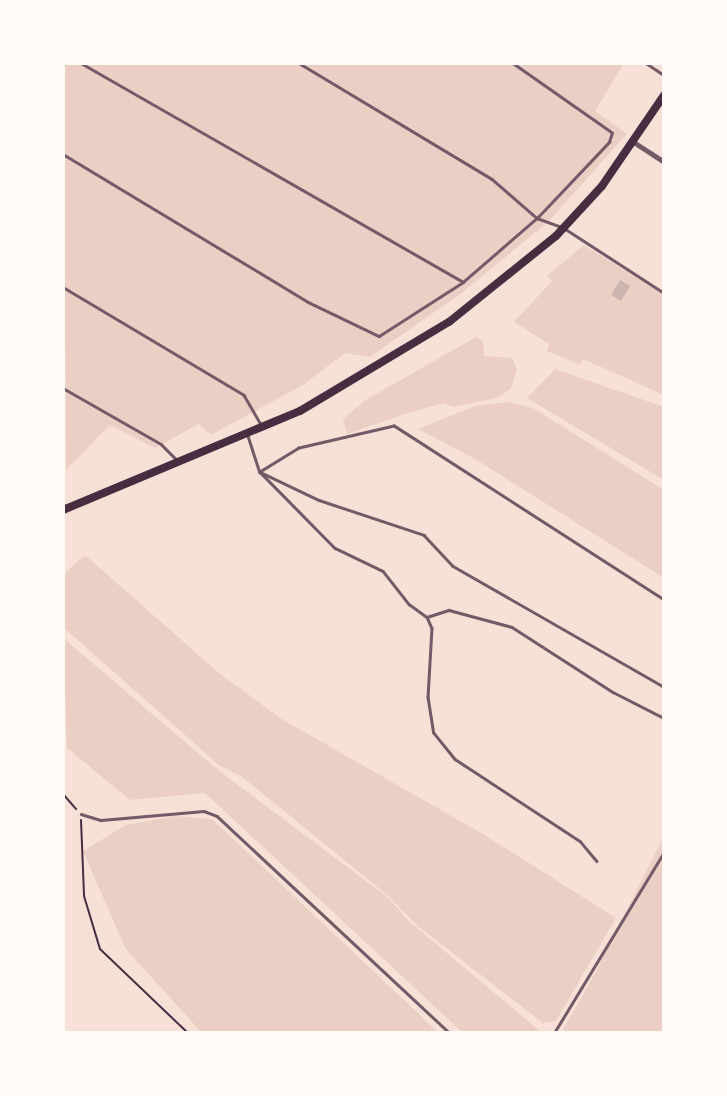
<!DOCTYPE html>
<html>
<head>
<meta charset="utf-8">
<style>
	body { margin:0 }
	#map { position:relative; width:727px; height:1096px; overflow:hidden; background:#f7e1d7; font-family:"Sofia Sans Condensed",sans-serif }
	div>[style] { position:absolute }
	.green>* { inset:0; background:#ebcfc5 }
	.building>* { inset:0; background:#ccb4b1 }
	.path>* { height:2px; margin:-1px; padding:0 1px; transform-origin:1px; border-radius:1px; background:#4a2c40 }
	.service>* { height:2.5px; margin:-1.25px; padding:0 1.25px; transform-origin:1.25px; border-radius:1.25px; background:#755966 }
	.minor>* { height:5px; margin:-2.5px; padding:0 2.5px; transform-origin:2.5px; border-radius:2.5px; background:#755966 }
	.primary>* { height:8px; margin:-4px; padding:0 4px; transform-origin:4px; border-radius:4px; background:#4a2c40 }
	span { translate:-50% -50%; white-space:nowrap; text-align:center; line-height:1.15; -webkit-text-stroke:5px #fffaf5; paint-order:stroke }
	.frame { position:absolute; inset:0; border:65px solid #fffaf5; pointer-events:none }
</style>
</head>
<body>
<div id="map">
	<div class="green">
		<div style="clip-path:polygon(63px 63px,624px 63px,595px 111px,627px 134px,548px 222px,463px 292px,370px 357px,345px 353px,303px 385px,211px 435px,199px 424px,155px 448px,110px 425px,66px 470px)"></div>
		<div style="clip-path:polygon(584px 245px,664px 295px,664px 395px,583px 359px,580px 365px,547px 351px,549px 344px,514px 322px,552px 281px,547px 276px)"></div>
		<div style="clip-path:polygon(476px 337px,483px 341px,484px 356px,512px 358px,517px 369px,511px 389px,496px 398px,453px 407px,444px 403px,408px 413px,347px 434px,343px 419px,364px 401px)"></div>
		<div style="clip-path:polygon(555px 369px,664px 407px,664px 480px,527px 398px)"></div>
		<div style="clip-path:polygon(509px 402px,533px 408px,664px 490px,664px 578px,475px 459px,418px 429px,475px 406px)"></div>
		<div style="clip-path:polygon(85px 555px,219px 673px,280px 718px,483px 834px,616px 918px,556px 1021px,543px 1023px,419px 927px,387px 895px,241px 776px,220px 766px,63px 627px,63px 575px)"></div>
		<div style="clip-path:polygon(63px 638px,218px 770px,386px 896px,410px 922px,542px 1033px,463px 1033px,205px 793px,130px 800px,67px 748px)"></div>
		<div style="clip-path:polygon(175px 816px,212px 819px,439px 1033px,202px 1033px,125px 948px,83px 851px,126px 825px)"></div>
		<div style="clip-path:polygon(664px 836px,664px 1033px,561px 1033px,594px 975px)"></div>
	</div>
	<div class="building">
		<div style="clip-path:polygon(620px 280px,630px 286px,621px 301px,611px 295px)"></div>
	</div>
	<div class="path">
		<div style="left:63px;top:794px;width:20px;rotate:49deg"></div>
		<div style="left:81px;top:820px;width:76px;rotate:87.7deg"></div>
		<div style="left:84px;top:896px;width:55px;rotate:73.2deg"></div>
		<div style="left:100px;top:949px;width:122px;rotate:43.7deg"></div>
	</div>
	<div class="service">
		<div style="left:81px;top:63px;width:440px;rotate:29.8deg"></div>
		<div style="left:299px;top:63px;width:225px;rotate:31deg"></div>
		<div style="left:492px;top:179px;width:60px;rotate:40.9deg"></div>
		<div style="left:537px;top:218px;width:105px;rotate:-46.5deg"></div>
		<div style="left:609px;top:142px;width:9px;rotate:-72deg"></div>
		<div style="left:612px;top:133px;width:122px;rotate:-145deg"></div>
		<div style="left:646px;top:63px;width:22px;rotate:34deg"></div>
		<div style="left:63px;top:154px;width:286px;rotate:31.1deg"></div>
		<div style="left:308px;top:302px;width:79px;rotate:25.6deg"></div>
		<div style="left:379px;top:336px;width:100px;rotate:-32.7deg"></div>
		<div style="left:463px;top:282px;width:98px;rotate:-40.9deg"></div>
		<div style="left:537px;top:218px;width:29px;rotate:20deg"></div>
		<div style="left:564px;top:228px;width:119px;rotate:33deg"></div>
		<div style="left:63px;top:287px;width:211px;rotate:30.8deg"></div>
		<div style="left:244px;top:395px;width:34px;rotate:60deg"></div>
		<div style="left:63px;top:388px;width:113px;rotate:29.7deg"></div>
		<div style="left:161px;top:444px;width:21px;rotate:45deg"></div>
		<div style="left:248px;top:436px;width:38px;rotate:72deg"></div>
		<div style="left:260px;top:472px;width:65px;rotate:25.4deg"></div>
		<div style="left:319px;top:500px;width:111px;rotate:18.4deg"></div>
		<div style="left:424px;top:535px;width:42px;rotate:46.9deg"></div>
		<div style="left:453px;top:566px;width:243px;rotate:29.8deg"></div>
		<div style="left:664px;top:600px;width:321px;rotate:-147.2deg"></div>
		<div style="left:394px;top:426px;width:98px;rotate:167deg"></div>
		<div style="left:299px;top:448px;width:46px;rotate:148.4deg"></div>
		<div style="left:260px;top:472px;width:107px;rotate:45.4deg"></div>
		<div style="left:335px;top:548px;width:53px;rotate:25.6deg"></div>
		<div style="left:383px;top:571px;width:42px;rotate:51.8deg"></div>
		<div style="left:409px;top:604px;width:22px;rotate:36deg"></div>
		<div style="left:427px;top:617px;width:23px;rotate:-18deg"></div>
		<div style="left:449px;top:610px;width:65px;rotate:15.1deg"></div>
		<div style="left:512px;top:627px;width:120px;rotate:32.8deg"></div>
		<div style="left:613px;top:692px;width:57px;rotate:27deg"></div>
		<div style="left:427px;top:617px;width:12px;rotate:66deg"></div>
		<div style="left:432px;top:628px;width:69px;rotate:93.3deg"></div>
		<div style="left:428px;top:697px;width:36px;rotate:81deg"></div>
		<div style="left:434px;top:733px;width:33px;rotate:51deg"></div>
		<div style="left:455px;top:759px;width:149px;rotate:33.3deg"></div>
		<div style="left:580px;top:841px;width:26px;rotate:50deg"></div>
		<div style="left:81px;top:814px;width:21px;rotate:17deg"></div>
		<div style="left:101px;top:820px;width:103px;rotate:-5deg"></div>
		<div style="left:204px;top:811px;width:14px;rotate:21deg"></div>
		<div style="left:217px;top:816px;width:318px;rotate:43deg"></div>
		<div style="left:554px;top:1033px;width:212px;rotate:-58.7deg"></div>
	</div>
	<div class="minor">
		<div style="left:635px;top:143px;width:35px;rotate:33deg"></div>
	</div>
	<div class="primary">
		<div style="left:63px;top:510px;width:257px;rotate:-22.7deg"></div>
		<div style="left:300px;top:411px;width:174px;rotate:-30.9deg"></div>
		<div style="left:449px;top:322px;width:137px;rotate:-38.8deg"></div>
		<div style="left:556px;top:236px;width:68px;rotate:-47.4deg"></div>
		<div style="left:602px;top:186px;width:110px;rotate:-55.7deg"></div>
	</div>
	<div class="frame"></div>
</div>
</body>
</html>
